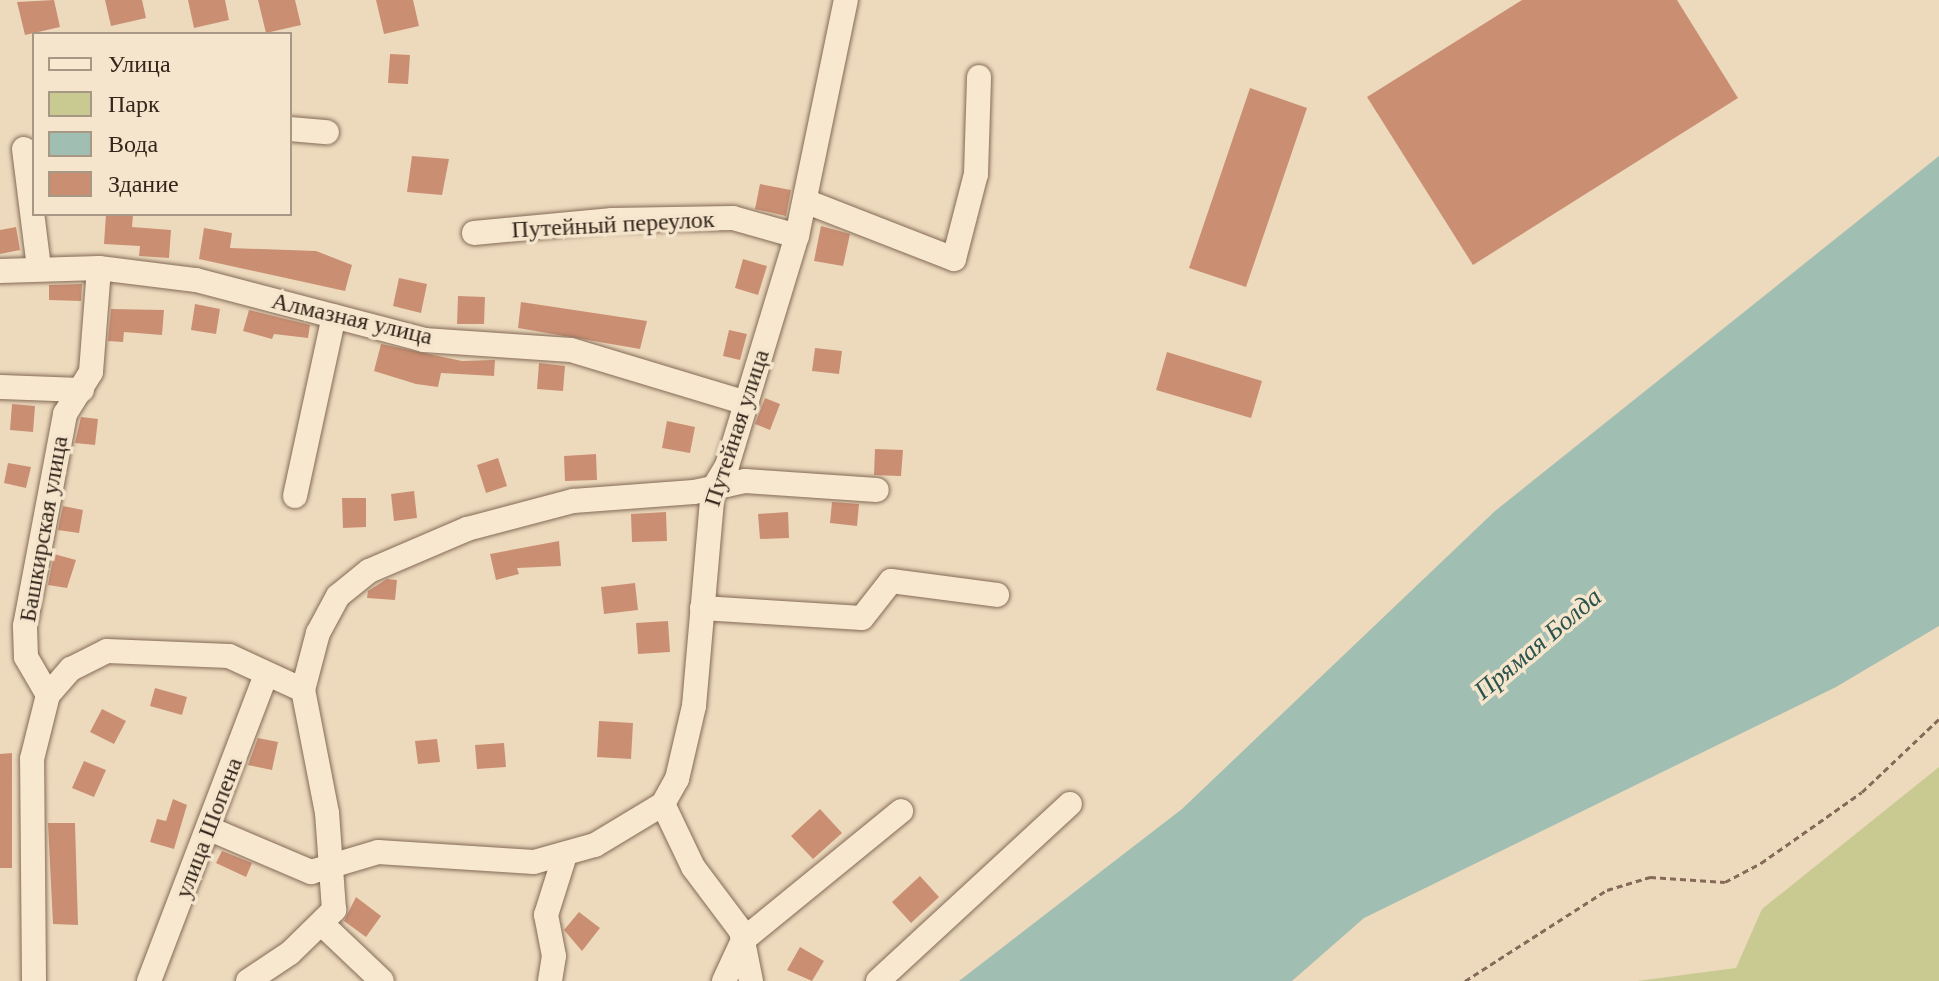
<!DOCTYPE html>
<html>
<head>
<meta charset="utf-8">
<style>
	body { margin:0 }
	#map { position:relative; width:1939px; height:981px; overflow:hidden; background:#eddabd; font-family:Georgia,serif }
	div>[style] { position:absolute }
	.green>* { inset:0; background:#c9ca92 }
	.water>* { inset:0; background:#a1beb2 }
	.building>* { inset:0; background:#ca8f73 }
	.path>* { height:3px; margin-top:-1.5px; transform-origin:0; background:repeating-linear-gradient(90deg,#846a57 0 6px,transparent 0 10px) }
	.roads { filter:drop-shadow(0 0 2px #846a57) drop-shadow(0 0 2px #846a57) }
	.minor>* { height:24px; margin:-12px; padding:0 12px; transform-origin:12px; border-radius:12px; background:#f8e8d0 }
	span { translate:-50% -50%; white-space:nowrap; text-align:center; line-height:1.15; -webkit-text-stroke:7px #f4e5cc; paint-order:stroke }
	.street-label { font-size:24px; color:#33251b }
	.water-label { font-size:26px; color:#2b534d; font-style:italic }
	.legend { position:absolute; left:32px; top:32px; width:260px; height:184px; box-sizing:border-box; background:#f4e5cc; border:2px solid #a79885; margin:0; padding:10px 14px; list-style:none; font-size:24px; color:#33251b }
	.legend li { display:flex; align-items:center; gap:16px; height:40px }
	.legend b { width:40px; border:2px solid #a79885 }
</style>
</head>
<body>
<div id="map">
	<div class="green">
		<div style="clip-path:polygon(1939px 767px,1939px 981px,1637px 981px,1736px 968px,1762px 909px)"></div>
	</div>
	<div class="water">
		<div style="clip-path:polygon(1939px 156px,1939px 626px,1836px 687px,1364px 918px,1292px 981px,959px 981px,1182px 809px,1495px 511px)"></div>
	</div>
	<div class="building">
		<div style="clip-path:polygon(54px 0,60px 27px,25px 35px,17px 2px)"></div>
		<div style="clip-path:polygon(105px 0,142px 0,146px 18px,111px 26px)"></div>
		<div style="clip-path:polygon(188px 0,225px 0,229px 20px,194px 28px)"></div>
		<div style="clip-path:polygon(258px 0,295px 0,301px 25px,266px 33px)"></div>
		<div style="clip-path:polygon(376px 0,413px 0,419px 26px,384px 34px)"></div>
		<div style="clip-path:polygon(1522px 0,1677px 0,1738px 98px,1473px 265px,1367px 97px)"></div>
		<div style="clip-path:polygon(390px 54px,410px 55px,408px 84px,388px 83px)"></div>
		<div style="clip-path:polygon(1250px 88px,1307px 108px,1246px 287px,1189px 268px)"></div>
		<div style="clip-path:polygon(412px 156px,449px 159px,442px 195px,407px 192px)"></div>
		<div style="clip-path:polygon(760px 184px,791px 190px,786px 216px,755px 209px)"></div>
		<div style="clip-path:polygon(106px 214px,133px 215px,132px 227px,171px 230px,169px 258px,139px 256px,140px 246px,104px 244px)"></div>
		<div style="clip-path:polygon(821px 226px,850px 234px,843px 266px,814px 261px)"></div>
		<div style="clip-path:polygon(16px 227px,20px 250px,0 254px,0 230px)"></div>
		<div style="clip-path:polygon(204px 228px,232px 233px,230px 248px,316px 251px,352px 265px,345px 291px,199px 259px)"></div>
		<div style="clip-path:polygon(743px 259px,767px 266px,758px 295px,735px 288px)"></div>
		<div style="clip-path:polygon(399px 278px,427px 284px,421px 313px,393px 306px)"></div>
		<div style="clip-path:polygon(82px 284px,81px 301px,49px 300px,49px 285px)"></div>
		<div style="clip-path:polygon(458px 296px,485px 297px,484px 324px,457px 324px)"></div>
		<div style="clip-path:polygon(521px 302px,647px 321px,640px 349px,518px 328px)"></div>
		<div style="clip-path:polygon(195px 304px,220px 309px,216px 334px,191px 330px)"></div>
		<div style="clip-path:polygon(111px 309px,164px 310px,162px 335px,124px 332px,123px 342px,108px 341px)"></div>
		<div style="clip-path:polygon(249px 310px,310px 325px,308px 338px,274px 334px,272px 339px,243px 331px)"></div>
		<div style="clip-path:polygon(729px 330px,747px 334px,740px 360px,723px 356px)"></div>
		<div style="clip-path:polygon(381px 344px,462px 361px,495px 360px,494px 376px,441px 373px,438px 387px,416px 384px,374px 371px)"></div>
		<div style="clip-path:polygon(815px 348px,842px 351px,839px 374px,812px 371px)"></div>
		<div style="clip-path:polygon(1167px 352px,1262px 381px,1251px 418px,1156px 390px)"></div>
		<div style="clip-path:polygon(539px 363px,565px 366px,563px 391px,537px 389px)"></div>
		<div style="clip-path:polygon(765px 398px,780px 404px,770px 430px,755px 424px)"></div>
		<div style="clip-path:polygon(12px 404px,35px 406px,33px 432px,10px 430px)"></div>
		<div style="clip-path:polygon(81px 417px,98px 419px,95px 445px,75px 443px)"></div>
		<div style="clip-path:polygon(667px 421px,695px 427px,690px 453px,662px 448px)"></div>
		<div style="clip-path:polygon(875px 449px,903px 450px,901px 476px,874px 475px)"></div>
		<div style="clip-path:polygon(596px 454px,597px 480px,565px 481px,564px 456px)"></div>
		<div style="clip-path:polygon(498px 458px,507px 486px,486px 493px,477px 465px)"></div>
		<div style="clip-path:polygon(8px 463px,31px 467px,26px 488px,4px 483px)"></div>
		<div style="clip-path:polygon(414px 491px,417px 518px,394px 521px,391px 494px)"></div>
		<div style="clip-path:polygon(342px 498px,366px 498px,366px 527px,343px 528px)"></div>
		<div style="clip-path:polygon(832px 502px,859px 504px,857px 526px,830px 523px)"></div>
		<div style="clip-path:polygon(63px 506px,83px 510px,79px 533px,58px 530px)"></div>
		<div style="clip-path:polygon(666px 512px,667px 541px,632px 542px,631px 514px)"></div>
		<div style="clip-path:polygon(788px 512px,789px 538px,760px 539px,758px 514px)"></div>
		<div style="clip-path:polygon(559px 541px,561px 566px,517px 568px,519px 574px,496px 580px,490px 554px)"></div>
		<div style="clip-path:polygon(54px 554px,76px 560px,67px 588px,48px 585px)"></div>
		<div style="clip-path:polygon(387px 579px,397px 580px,395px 600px,367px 598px,368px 591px)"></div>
		<div style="clip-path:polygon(635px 583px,638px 610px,604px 614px,601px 587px)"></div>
		<div style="clip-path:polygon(668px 621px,670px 652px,638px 654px,636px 623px)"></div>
		<div style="clip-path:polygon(155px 688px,187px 697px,182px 715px,150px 706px)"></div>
		<div style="clip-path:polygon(102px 709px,126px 721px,114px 744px,90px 732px)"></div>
		<div style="clip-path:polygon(599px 721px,633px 723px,631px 759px,597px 757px)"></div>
		<div style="clip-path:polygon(258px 738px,278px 742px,272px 770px,248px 765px)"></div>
		<div style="clip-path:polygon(437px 739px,440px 762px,418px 764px,415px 741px)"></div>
		<div style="clip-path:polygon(504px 743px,506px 767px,477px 769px,475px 745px)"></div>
		<div style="clip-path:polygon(12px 753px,12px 868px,0 868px,0 754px)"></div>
		<div style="clip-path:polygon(84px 761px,106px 770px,94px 797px,72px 788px)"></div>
		<div style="clip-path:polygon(173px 799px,187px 805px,174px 849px,150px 842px,157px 819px,166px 821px)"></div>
		<div style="clip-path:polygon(820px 809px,842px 833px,813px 859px,791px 836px)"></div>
		<div style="clip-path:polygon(48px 823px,75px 823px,78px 925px,53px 924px)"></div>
		<div style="clip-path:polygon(222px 851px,252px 863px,246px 877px,216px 863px)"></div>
		<div style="clip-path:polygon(920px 876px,939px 897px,911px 923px,892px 902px)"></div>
		<div style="clip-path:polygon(356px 897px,381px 916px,366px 937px,344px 921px)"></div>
		<div style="clip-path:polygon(579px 912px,600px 928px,582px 951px,564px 930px)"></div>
		<div style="clip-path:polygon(800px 947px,824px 961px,812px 981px,787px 970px)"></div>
	</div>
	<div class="path">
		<div style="left:1465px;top:981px;width:169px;rotate:-32.7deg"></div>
		<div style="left:1607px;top:890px;width:45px;rotate:-16.8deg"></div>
		<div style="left:1650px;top:877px;width:75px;rotate:3.8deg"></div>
		<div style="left:1725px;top:882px;width:41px;rotate:-27.8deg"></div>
		<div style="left:1761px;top:863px;width:123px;rotate:-35.1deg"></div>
		<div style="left:1862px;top:792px;width:106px;rotate:-43.5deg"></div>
	</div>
	<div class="roads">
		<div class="minor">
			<div style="left:290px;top:129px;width:37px;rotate:5deg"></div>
			<div style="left:24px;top:149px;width:120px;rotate:82.8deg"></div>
			<div style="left:805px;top:201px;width:160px;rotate:21.3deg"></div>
			<div style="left:954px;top:259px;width:88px;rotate:-75.5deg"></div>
			<div style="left:976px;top:174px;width:97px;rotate:-88.2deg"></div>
			<div style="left:474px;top:233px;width:139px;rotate:-5.4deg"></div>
			<div style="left:612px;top:220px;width:121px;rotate:-0.9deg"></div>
			<div style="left:733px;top:218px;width:66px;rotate:15.7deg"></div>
			<div style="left:0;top:271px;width:99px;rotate:-1.7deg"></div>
			<div style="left:99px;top:268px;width:98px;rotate:7.1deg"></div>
			<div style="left:196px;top:280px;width:236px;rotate:14.7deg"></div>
			<div style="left:424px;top:340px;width:147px;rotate:3.9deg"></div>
			<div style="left:571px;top:350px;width:184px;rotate:16.8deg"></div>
			<div style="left:0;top:387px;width:82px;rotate:2.1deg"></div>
			<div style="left:295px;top:496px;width:184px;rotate:-77.8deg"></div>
			<div style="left:702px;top:608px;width:160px;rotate:3.6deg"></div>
			<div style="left:862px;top:618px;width:47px;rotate:-51.9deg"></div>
			<div style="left:891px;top:581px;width:107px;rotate:7.5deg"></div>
			<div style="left:48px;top:695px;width:35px;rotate:-49deg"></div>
			<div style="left:71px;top:669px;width:40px;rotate:-26.6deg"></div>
			<div style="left:107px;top:651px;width:122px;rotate:2.3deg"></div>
			<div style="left:229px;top:656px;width:81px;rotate:24.7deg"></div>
			<div style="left:663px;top:804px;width:70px;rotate:64.5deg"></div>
			<div style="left:693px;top:867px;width:80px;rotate:53.1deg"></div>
			<div style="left:741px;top:931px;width:51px;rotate:78.7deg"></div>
			<div style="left:210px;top:829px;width:110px;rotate:23.1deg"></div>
			<div style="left:311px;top:872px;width:70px;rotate:-16.6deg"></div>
			<div style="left:378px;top:852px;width:156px;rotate:3.7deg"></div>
			<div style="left:534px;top:862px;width:63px;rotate:-15.6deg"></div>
			<div style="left:595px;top:845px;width:79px;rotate:-31.1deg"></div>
			<div style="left:663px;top:804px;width:29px;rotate:-61deg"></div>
			<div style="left:677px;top:779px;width:75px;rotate:-76.9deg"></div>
			<div style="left:694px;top:706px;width:218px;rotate:-85deg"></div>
			<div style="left:713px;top:489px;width:27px;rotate:-59deg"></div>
			<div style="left:727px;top:466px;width:240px;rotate:-73.1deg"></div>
			<div style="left:797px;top:236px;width:241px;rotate:-78.3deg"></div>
			<div style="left:323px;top:925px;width:81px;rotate:43.5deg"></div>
			<div style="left:34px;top:981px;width:222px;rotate:-90.5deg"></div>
			<div style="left:32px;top:759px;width:66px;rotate:-76deg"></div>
			<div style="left:48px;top:695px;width:44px;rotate:-120.1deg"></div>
			<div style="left:26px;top:657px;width:31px;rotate:-92deg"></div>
			<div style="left:25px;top:626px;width:216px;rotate:-79.3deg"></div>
			<div style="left:65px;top:414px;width:49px;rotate:-58.2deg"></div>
			<div style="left:91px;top:372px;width:104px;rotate:-85.6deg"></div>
			<div style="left:149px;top:981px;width:328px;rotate:-69.1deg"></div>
			<div style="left:248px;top:981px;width:50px;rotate:-33.7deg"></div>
			<div style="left:290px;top:953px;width:62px;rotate:-44.3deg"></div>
			<div style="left:334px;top:910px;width:97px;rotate:-94.1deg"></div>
			<div style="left:327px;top:813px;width:125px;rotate:-101deg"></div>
			<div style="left:303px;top:690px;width:59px;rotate:-75.3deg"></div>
			<div style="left:318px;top:633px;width:42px;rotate:-61.6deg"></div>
			<div style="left:338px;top:596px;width:40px;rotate:-39deg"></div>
			<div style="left:369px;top:571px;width:107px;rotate:-23.2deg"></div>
			<div style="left:467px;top:529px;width:110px;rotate:-14.8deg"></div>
			<div style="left:573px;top:501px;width:121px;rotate:-4.3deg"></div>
			<div style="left:694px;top:492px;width:52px;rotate:-12.2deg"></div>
			<div style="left:745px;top:481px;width:132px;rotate:3.9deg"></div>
			<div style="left:550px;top:981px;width:25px;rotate:-81deg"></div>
			<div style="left:554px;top:956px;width:42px;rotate:-101deg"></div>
			<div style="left:546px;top:915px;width:63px;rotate:-72.4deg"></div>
			<div style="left:724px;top:981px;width:45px;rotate:-65.1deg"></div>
			<div style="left:743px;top:940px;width:204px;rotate:-39.2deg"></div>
			<div style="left:878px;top:981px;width:261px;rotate:-42.7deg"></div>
		</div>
	</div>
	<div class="street-label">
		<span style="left:613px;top:225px;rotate:-3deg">Путейный переулок</span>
		<span style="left:352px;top:319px;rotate:13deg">Алмазная улица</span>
		<span style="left:737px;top:428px;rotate:-72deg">Путейная улица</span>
		<span style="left:44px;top:529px;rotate:-80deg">Башкирская улица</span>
		<span style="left:209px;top:828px;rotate:-69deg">улица Шопена</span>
	</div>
	<div class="water-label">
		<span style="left:1538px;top:644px;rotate:-40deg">Прямая Болда</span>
	</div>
	<ul class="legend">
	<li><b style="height:10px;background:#f8e8d0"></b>Улица</li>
	<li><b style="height:22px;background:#c9ca92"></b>Парк</li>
	<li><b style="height:22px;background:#a1beb2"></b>Вода</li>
	<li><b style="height:22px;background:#ca8f73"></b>Здание</li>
	</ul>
</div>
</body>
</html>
